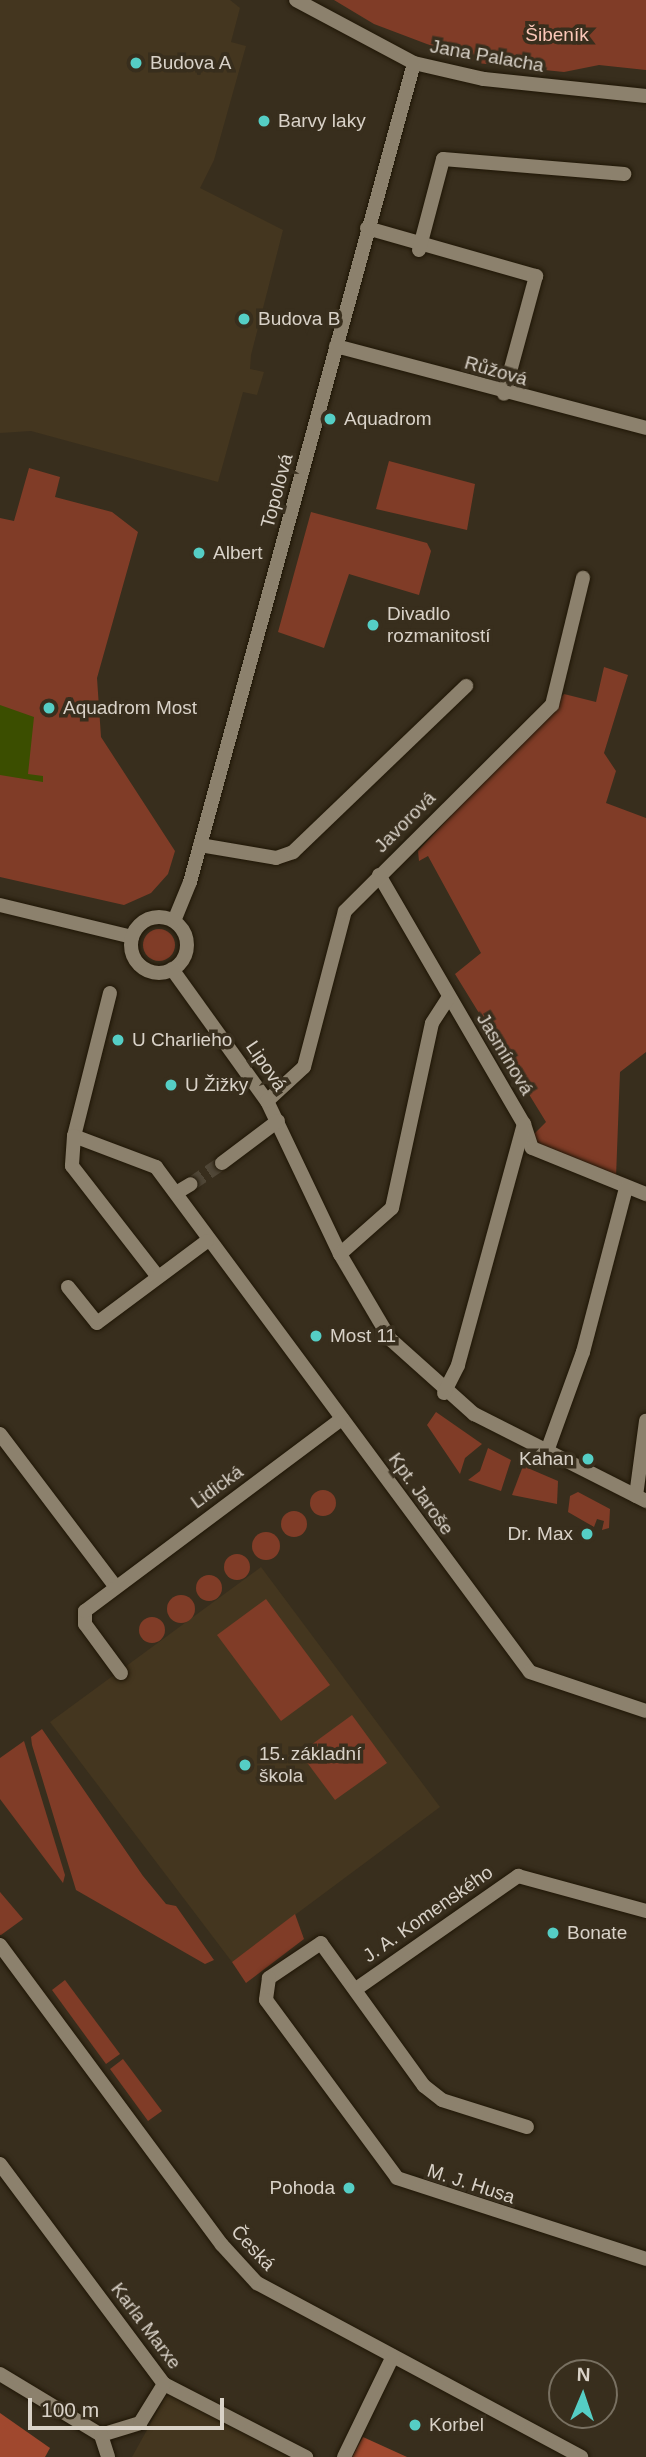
<!DOCTYPE html>
<html>
<head>
<meta charset="utf-8">
<style>
	body { margin:0 }
	#map { position:relative; width:646px; height:2457px; overflow:hidden; background:#382e1d; font-family:Arial,sans-serif }
	div>[style] { position:absolute }
	.built>* { inset:0; background:#44361f }
	.green>* { inset:0; background:#803c27 }
	.round { border-radius:50% }
	.forest>* { inset:0; background:#a0482e }
	.water>* { inset:0; background:#3b4e00 }
	.minor-tunnel>* { height:14px; margin-top:-7px; transform-origin:0; background:repeating-linear-gradient(90deg,#504737 0 14px,transparent 0 21px) }
	.roads { filter:drop-shadow(0 0 2px #1f1606) drop-shadow(0 0 2px #1f1606) }
	.minor>* { height:14px; margin:-7px; padding:0 7px; transform-origin:7px; border-radius:7px; background:#8c816d }
	.minor>.ring { margin:-7px; padding:0; box-sizing:content-box; background:none; border:14px solid #8c816d; border-radius:50% }
	.dots>* { width:19px; height:19px; translate:-50% -50%; box-sizing:border-box; border:4px solid #382e1d; border-radius:50% }
	span { translate:-50% -50%; white-space:nowrap; text-align:center; line-height:1.15; -webkit-text-stroke:7px #382e1d; paint-order:stroke }
	.park-label { font-size:19px; color:#fbc8b9 }
	.street-label { font-size:19px; color:#d9d2c8 }
	.poi-label { font-size:19px; color:#d9d2c8 }
	.left { translate:0 -50%; text-align:left }
	.right { translate:-100% -50%; text-align:right }
	.north { position:absolute; left:548px; top:2359px; width:70px; height:70px; box-sizing:border-box; background:#382e1d; border:2px solid #787061; border-radius:50%; rotate:2deg; font-size:19px; font-weight:700; line-height:28px; text-align:center; color:#d9d2c8 }
	.north::after { content:''; display:block; margin:auto; width:24px; height:32px; background:#55cec5; clip-path:polygon(50% 0,100% 100%,50% 72%,0 100%) }
	.scale { position:absolute; left:28px; top:2398px; width:196px; height:32px; box-sizing:border-box; border:4px solid #d9d2c8; border-top:0; padding-left:9px; font-size:21px; line-height:24px; white-space:nowrap; color:#d9d2c8; -webkit-text-stroke:5px #382e1d; paint-order:stroke }
</style>
</head>
<body>
<div id="map">
	<div class="built">
		<div style="clip-path:polygon(0 0,230px 0,240px 8px,231px 42px,246px 46px,214px 160px,200px 188px,283px 230px,251px 355px,250px 369px,264px 372px,257px 395px,243px 392px,218px 482px,31px 431px,0 433px)"></div>
		<div style="clip-path:polygon(261px 1567px,440px 1807px,232px 1962px,50px 1722px)"></div>
		<div style="clip-path:polygon(168px 2392px,304px 2457px,132px 2457px)"></div>
	</div>
	<div class="green">
		<div style="clip-path:polygon(334px 0,646px 0,646px 70px,599px 65px,564px 72px,477px 63px,374px 24px)"></div>
		<div style="clip-path:polygon(389px 461px,475px 484px,467px 530px,376px 509px)"></div>
		<div style="clip-path:polygon(29px 468px,60px 477px,55px 497px,112px 512px,138px 532px,97px 678px,101px 737px,175px 851px,168px 874px,151px 893px,124px 905px,0 877px,0 518px,14px 521px)"></div>
		<div style="clip-path:polygon(311px 512px,427px 543px,431px 551px,419px 595px,349px 574px,324px 648px,278px 632px)"></div>
		<div style="clip-path:polygon(604px 667px,628px 675px,604px 753px,616px 771px,606px 803px,646px 818px,646px 1052px,620px 1072px,616px 1177px,538px 1146px,533px 1135px,546px 1122px,455px 974px,481px 953px,428px 856px,419px 861px,418px 851px,564px 694px,596px 702px)"></div>
		<div class="round" style="left:143px;top:929px;width:32px;height:32px"></div>
		<div style="clip-path:polygon(436px 1412px,482px 1444px,465px 1458px,460px 1474px,427px 1425px)"></div>
		<div style="clip-path:polygon(488px 1448px,511px 1460px,501px 1491px,468px 1480px,480px 1471px)"></div>
		<div style="clip-path:polygon(523px 1466px,558px 1481px,557px 1504px,512px 1495px)"></div>
		<div class="round" style="left:310px;top:1490px;width:26px;height:26px"></div>
		<div style="clip-path:polygon(578px 1492px,610px 1509px,609px 1528px,602px 1530px,604px 1521px,597px 1519px,594px 1527px,568px 1512px,570px 1496px)"></div>
		<div class="round" style="left:281px;top:1511px;width:26px;height:26px"></div>
		<div class="round" style="left:252px;top:1532px;width:28px;height:28px"></div>
		<div class="round" style="left:224px;top:1554px;width:26px;height:26px"></div>
		<div class="round" style="left:196px;top:1575px;width:26px;height:26px"></div>
		<div class="round" style="left:167px;top:1595px;width:28px;height:28px"></div>
		<div style="clip-path:polygon(266px 1599px,330px 1685px,281px 1721px,217px 1635px)"></div>
		<div class="round" style="left:139px;top:1617px;width:26px;height:26px"></div>
		<div style="clip-path:polygon(352px 1715px,387px 1763px,335px 1800px,300px 1753px)"></div>
		<div style="clip-path:polygon(42px 1729px,143px 1876px,166px 1904px,176px 1906px,214px 1960px,205px 1964px,76px 1890px,32px 1745px,31px 1737px)"></div>
		<div style="clip-path:polygon(24px 1741px,65px 1875px,63px 1883px,0 1799px,0 1758px)"></div>
		<div style="clip-path:polygon(0 1892px,23px 1919px,1px 1935px,0 1935px)"></div>
		<div style="clip-path:polygon(295px 1914px,304px 1939px,246px 1983px,232px 1962px)"></div>
		<div style="clip-path:polygon(65px 1980px,120px 2054px,106px 2064px,52px 1990px)"></div>
		<div style="clip-path:polygon(123px 2059px,162px 2111px,148px 2121px,110px 2069px)"></div>
	</div>
	<div class="forest">
		<div style="clip-path:polygon(0 2413px,50px 2448px,45px 2457px,0 2457px)"></div>
		<div style="clip-path:polygon(363px 2437px,407px 2457px,352px 2457px)"></div>
	</div>
	<div class="water">
		<div style="clip-path:polygon(0 705px,34px 717px,28px 774px,43px 776px,43px 782px,0 775px)"></div>
	</div>
	<div class="minor-tunnel">
		<div style="left:191px;top:1184px;width:37px;rotate:-34deg"></div>
	</div>
	<div class="roads">
		<div class="minor">
			<div style="left:296px;top:0;width:134px;rotate:28.1deg"></div>
			<div style="left:414px;top:63px;width:72px;rotate:12.9deg"></div>
			<div style="left:484px;top:79px;width:163px;rotate:6deg"></div>
			<div style="left:367px;top:228px;width:176px;rotate:15.9deg"></div>
			<div style="left:536px;top:276px;width:122px;rotate:105.2deg"></div>
			<div style="left:419px;top:250px;width:94px;rotate:-75.2deg"></div>
			<div style="left:443px;top:159px;width:182px;rotate:4.7deg"></div>
			<div style="left:336px;top:346px;width:321px;rotate:14.8deg"></div>
			<div style="left:200px;top:845px;width:77px;rotate:9.7deg"></div>
			<div style="left:276px;top:858px;width:18px;rotate:-19deg"></div>
			<div style="left:293px;top:852px;width:240px;rotate:-43.8deg"></div>
			<div style="left:379px;top:875px;width:288px;rotate:59.8deg"></div>
			<div style="left:524px;top:1124px;width:25px;rotate:72deg"></div>
			<div style="left:532px;top:1148px;width:123px;rotate:22deg"></div>
			<div style="left:0;top:905px;width:136px;rotate:13.6deg"></div>
			<div class="ring" style="left:131px;top:917px;width:42px;height:42px"></div>
			<div style="left:174px;top:921px;width:42px;rotate:-67.7deg"></div>
			<div style="left:190px;top:882px;width:849px;rotate:-74.7deg"></div>
			<div style="left:172px;top:969px;width:163px;rotate:54.3deg"></div>
			<div style="left:267px;top:1101px;width:170px;rotate:64.5deg"></div>
			<div style="left:340px;top:1254px;width:99px;rotate:59.5deg"></div>
			<div style="left:390px;top:1339px;width:113px;rotate:41.8deg"></div>
			<div style="left:474px;top:1414px;width:193px;rotate:26.8deg"></div>
			<div style="left:110px;top:993px;width:147px;rotate:104.1deg"></div>
			<div style="left:74px;top:1136px;width:88px;rotate:20.7deg"></div>
			<div style="left:156px;top:1167px;width:628px;rotate:53.48deg"></div>
			<div style="left:530px;top:1672px;width:122px;rotate:18.6deg"></div>
			<div style="left:267px;top:1101px;width:50px;rotate:-42.6deg"></div>
			<div style="left:304px;top:1067px;width:161px;rotate:-75.3deg"></div>
			<div style="left:345px;top:911px;width:292px;rotate:-44.9deg"></div>
			<div style="left:552px;top:705px;width:131px;rotate:-76.3deg"></div>
			<div style="left:74px;top:1136px;width:30px;rotate:94deg"></div>
			<div style="left:72px;top:1166px;width:140px;rotate:52.2deg"></div>
			<div style="left:222px;top:1163px;width:70px;rotate:-36.9deg"></div>
			<div style="left:176px;top:1193px;width:17px;rotate:-31deg"></div>
			<div style="left:340px;top:1254px;width:69px;rotate:-41.5deg"></div>
			<div style="left:392px;top:1208px;width:189px;rotate:-77.8deg"></div>
			<div style="left:432px;top:1023px;width:30px;rotate:-57deg"></div>
			<div style="left:68px;top:1287px;width:46px;rotate:51.1deg"></div>
			<div style="left:97px;top:1323px;width:137px;rotate:-36.7deg"></div>
			<div style="left:444px;top:1393px;width:31px;rotate:-63deg"></div>
			<div style="left:458px;top:1365px;width:250px;rotate:-74.7deg"></div>
			<div style="left:0;top:1434px;width:191px;rotate:52.9deg"></div>
			<div style="left:546px;top:1454px;width:109px;rotate:-70.1deg"></div>
			<div style="left:583px;top:1352px;width:170px;rotate:-75.3deg"></div>
			<div style="left:636px;top:1496px;width:76px;rotate:-82.4deg"></div>
			<div style="left:121px;top:1673px;width:61px;rotate:-126.3deg"></div>
			<div style="left:85px;top:1624px;width:13px;rotate:-90deg"></div>
			<div style="left:85px;top:1611px;width:321px;rotate:-36.8deg"></div>
			<div style="left:0;top:1945px;width:373px;rotate:53.5deg"></div>
			<div style="left:222px;top:2245px;width:52px;rotate:47.4deg"></div>
			<div style="left:257px;top:2283px;width:368px;rotate:28.2deg"></div>
			<div style="left:356px;top:1989px;width:198px;rotate:-34.9deg"></div>
			<div style="left:518px;top:1876px;width:133px;rotate:15.3deg"></div>
			<div style="left:527px;top:2127px;width:89px;rotate:-162.4deg"></div>
			<div style="left:442px;top:2100px;width:23px;rotate:-142deg"></div>
			<div style="left:424px;top:2086px;width:176px;rotate:-125.8deg"></div>
			<div style="left:321px;top:1943px;width:63px;rotate:146.1deg"></div>
			<div style="left:269px;top:1978px;width:22px;rotate:98deg"></div>
			<div style="left:266px;top:2000px;width:221px;rotate:53.6deg"></div>
			<div style="left:397px;top:2178px;width:262px;rotate:18deg"></div>
			<div style="left:0;top:2164px;width:274px;rotate:53.3deg"></div>
			<div style="left:164px;top:2384px;width:160px;rotate:27.2deg"></div>
			<div style="left:0;top:2374px;width:118px;rotate:31.1deg"></div>
			<div style="left:101px;top:2435px;width:41px;rotate:-17.1deg"></div>
			<div style="left:140px;top:2423px;width:46px;rotate:-58.4deg"></div>
			<div style="left:101px;top:2435px;width:23px;rotate:72deg"></div>
			<div style="left:344px;top:2457px;width:112px;rotate:-64.1deg"></div>
		</div>
	</div>
	<div class="dots">
		<div style="left:136px;top:63px;background:#55cec5"></div>
		<div style="left:264px;top:121px;background:#55cec5"></div>
		<div style="left:244px;top:319px;background:#55cec5"></div>
		<div style="left:330px;top:419px;background:#55cec5"></div>
		<div style="left:199px;top:553px;background:#55cec5"></div>
		<div style="left:373px;top:625px;background:#55cec5"></div>
		<div style="left:49px;top:708px;background:#55cec5"></div>
		<div style="left:118px;top:1040px;background:#55cec5"></div>
		<div style="left:171px;top:1085px;background:#55cec5"></div>
		<div style="left:316px;top:1336px;background:#55cec5"></div>
		<div style="left:588px;top:1459px;background:#55cec5"></div>
		<div style="left:587px;top:1534px;background:#55cec5"></div>
		<div style="left:245px;top:1765px;background:#55cec5"></div>
		<div style="left:553px;top:1933px;background:#55cec5"></div>
		<div style="left:349px;top:2188px;background:#55cec5"></div>
		<div style="left:415px;top:2425px;background:#55cec5"></div>
	</div>
	<div class="park-label">
		<span style="left:557px;top:35px">Šibeník</span>
	</div>
	<div class="street-label">
		<span style="left:487px;top:56px;rotate:10deg">Jana Palacha</span>
		<span style="left:496px;top:371px;rotate:16deg">Růžová</span>
		<span style="left:277px;top:491px;rotate:-75deg">Topolová</span>
		<span style="left:405px;top:822px;rotate:-45deg">Javorová</span>
		<span style="left:505px;top:1054px;rotate:59deg">Jasmínová</span>
		<span style="left:266px;top:1066px;rotate:56deg">Lipová</span>
		<span style="left:217px;top:1487px;rotate:-36deg">Lidická</span>
		<span style="left:421px;top:1494px;rotate:54deg">Kpt. Jaroše</span>
		<span style="left:428px;top:1914px;rotate:-35deg">J. A. Komenského</span>
		<span style="left:471px;top:2184px;rotate:18deg">M. J. Husa</span>
		<span style="left:253px;top:2248px;rotate:47deg">Česká</span>
		<span style="left:146px;top:2326px;rotate:53deg">Karla Marxe</span>
	</div>
	<div class="poi-label">
		<span class="left" style="left:150px;top:63px">Budova A</span>
		<span class="left" style="left:278px;top:121px">Barvy laky</span>
		<span class="left" style="left:258px;top:319px">Budova B</span>
		<span class="left" style="left:344px;top:419px">Aquadrom</span>
		<span class="left" style="left:213px;top:553px">Albert</span>
		<span class="left" style="left:387px;top:625px">Divadlo<br>rozmanitostí</span>
		<span class="left" style="left:63px;top:708px">Aquadrom Most</span>
		<span class="left" style="left:132px;top:1040px">U Charlieho</span>
		<span class="left" style="left:185px;top:1085px">U Žižky</span>
		<span class="left" style="left:330px;top:1336px">Most 11</span>
		<span class="right" style="left:574px;top:1459px">Kahan</span>
		<span class="right" style="left:573px;top:1534px">Dr. Max</span>
		<span class="left" style="left:259px;top:1765px">15. základní<br>škola</span>
		<span class="left" style="left:567px;top:1933px">Bonate</span>
		<span class="right" style="left:335px;top:2188px">Pohoda</span>
		<span class="left" style="left:429px;top:2425px">Korbel</span>
	</div>
	<div class="north">N</div>
	<div class="scale">100 m</div>
</div>
</body>
</html>
